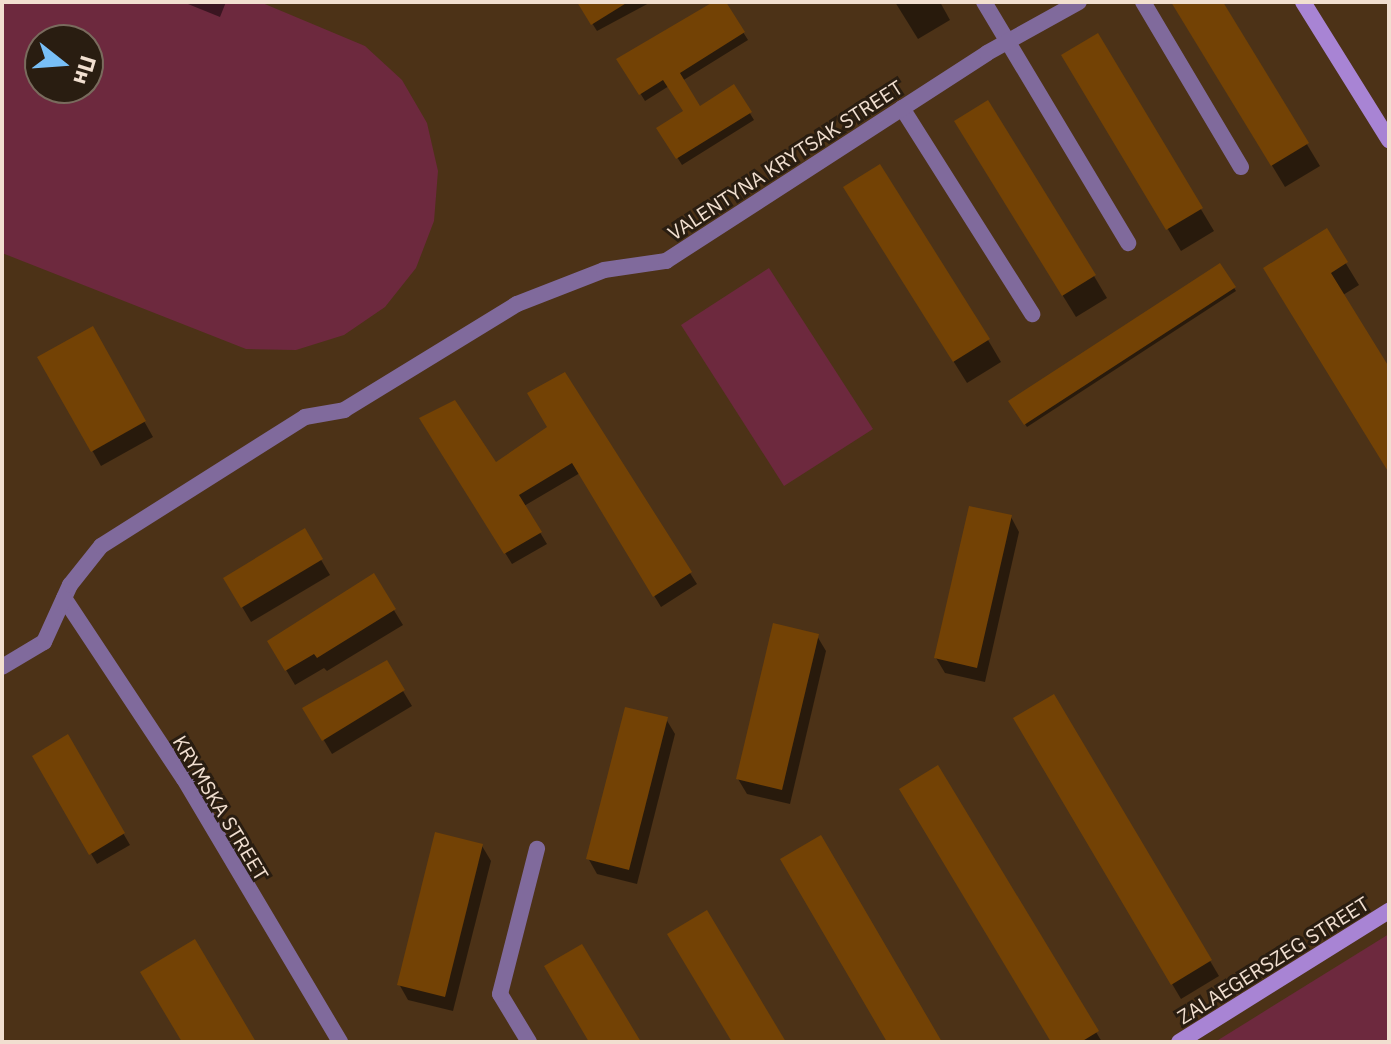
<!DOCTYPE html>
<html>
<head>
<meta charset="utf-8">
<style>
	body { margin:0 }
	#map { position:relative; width:1391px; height:1044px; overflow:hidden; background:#4c3217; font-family:"IBM Plex Sans",sans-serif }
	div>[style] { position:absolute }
	.green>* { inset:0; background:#6d293e }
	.shadow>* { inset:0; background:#0007 }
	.building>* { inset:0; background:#734205 }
	.street>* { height:16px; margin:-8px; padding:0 8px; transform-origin:8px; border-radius:8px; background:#806a9c }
	.secondary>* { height:16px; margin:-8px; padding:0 8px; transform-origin:8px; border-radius:8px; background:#a884d4 }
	span { translate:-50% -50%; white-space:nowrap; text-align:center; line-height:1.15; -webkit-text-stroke:6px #291d11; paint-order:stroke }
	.street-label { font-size:20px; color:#f1dfd0 }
	.frame { position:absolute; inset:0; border:4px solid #f1dfd0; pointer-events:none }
	.north { position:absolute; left:24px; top:24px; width:80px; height:80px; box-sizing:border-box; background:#291d11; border:2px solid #796b5d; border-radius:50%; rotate:107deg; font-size:22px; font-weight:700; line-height:32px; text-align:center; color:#f1dfd0 }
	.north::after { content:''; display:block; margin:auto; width:28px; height:36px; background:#78bff7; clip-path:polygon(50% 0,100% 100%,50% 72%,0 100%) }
</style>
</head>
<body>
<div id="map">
	<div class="green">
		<div style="clip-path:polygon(evenodd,2px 2px,260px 2px,365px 46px,402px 80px,427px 123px,438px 171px,434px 221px,416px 268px,385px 307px,344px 335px,296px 350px,246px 349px,2px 253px,2px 2px,40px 40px,88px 40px,88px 88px,40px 88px,40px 40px)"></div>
		<div style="clip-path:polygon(769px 268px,873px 429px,784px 486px,681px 325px)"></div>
		<div style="clip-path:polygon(1389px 934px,1389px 1042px,1215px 1042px)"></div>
	</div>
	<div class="shadow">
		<div style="clip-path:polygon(183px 2px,226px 2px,220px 17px)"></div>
		<div style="clip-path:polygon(579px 2px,651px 2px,597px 31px)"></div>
		<div style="clip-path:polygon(717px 2px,724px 2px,748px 40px,682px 81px,700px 108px,734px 87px,754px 120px,682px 165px,659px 128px,685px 112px,669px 86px,645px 101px,619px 59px)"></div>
		<div style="clip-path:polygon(895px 2px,940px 2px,950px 20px,918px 39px)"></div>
		<div style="clip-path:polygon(1173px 2px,1221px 2px,1320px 166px,1285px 187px)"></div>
		<div style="clip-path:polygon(1097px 36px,1214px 231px,1181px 251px,1064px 56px)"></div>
		<div style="clip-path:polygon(969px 144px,1094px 276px,1107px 298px,1076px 317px)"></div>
		<div style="clip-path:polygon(859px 210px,988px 340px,1001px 362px,967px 383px)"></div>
		<div style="clip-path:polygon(1326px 231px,1359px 285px,1343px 295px,1389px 371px,1389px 470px,1266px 269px)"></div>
		<div style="clip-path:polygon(1220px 266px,1236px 291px,1027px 427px,1010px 401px)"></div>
		<div style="clip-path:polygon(92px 329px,153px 437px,101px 466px,40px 358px)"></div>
		<div style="clip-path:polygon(422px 419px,496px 464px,550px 428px,690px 573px,697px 584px,661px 607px,580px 473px,524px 506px,547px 544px,512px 564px)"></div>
		<div style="clip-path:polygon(1011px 517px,1019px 532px,985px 682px,945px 673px,936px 658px)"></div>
		<div style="clip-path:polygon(304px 531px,330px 575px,251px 622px,225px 578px)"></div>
		<div style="clip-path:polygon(373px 576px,403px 625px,327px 671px,324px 668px,295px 685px,269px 641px)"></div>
		<div style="clip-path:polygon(817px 636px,826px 651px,790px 804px,747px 794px,738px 779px)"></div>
		<div style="clip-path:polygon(386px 663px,412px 706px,332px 754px,305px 708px)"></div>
		<div style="clip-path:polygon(1053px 696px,1219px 976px,1181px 999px,1015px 719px)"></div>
		<div style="clip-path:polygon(666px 719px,675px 734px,637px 884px,597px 874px,588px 858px)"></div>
		<div style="clip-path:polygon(67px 737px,130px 845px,97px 864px,34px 756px)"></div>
		<div style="clip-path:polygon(937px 767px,1102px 1042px,1053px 1042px)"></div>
		<div style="clip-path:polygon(482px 846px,491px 861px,453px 1011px,408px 1000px,399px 984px)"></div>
	</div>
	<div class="building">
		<div style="clip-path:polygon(577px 2px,628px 2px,591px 25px)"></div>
		<div style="clip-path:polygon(713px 2px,726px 2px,745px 32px,680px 73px,700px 106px,734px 84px,752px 112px,676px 159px,656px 128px,683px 111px,663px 80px,639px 95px,616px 59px)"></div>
		<div style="clip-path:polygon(1171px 2px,1223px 2px,1309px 143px,1271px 166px)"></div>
		<div style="clip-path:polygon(1098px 33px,1203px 208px,1166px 230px,1061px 55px)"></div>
		<div style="clip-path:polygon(988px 100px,1096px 275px,1062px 296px,954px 121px)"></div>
		<div style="clip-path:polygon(880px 164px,990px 339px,953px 362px,843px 187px)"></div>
		<div style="clip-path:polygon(1327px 228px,1348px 262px,1331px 273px,1389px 367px,1389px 473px,1263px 268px)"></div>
		<div style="clip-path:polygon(1220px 263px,1236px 287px,1024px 425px,1008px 401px)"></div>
		<div style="clip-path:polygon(93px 326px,146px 421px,91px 452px,37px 357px)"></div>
		<div style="clip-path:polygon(565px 372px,692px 572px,653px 597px,572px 463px,519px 495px,542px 532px,504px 554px,419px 418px,455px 400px,496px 462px,547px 427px,527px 393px)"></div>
		<div style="clip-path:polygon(969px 506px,1012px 515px,977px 668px,934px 658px)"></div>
		<div style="clip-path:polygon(305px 528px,323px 559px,241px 608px,223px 578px)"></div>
		<div style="clip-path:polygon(374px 573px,396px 609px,317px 658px,314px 654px,285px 671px,267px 641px)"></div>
		<div style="clip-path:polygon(773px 623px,819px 634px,782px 790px,736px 779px)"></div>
		<div style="clip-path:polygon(387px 660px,405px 690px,322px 741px,302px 708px)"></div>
		<div style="clip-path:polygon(1054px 694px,1212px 960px,1171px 985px,1013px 718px)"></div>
		<div style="clip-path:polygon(625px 707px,668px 717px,629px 870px,586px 859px)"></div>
		<div style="clip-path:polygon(68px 734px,125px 833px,89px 855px,32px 756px)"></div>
		<div style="clip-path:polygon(938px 765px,1099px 1031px,1081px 1042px,1051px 1042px,899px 789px)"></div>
		<div style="clip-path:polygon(435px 832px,483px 844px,445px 997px,397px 985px)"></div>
		<div style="clip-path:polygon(821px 835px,942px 1042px,887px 1042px,780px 859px)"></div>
		<div style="clip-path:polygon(707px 910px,786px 1042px,732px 1042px,667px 934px)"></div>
		<div style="clip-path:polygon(195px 939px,256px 1042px,182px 1042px,140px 972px)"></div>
		<div style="clip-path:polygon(582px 944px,641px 1042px,589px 1042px,544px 966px)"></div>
	</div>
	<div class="street">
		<div style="left:984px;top:2px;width:281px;rotate:59.1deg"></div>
		<div style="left:1143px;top:2px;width:192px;rotate:59.3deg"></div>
		<div style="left:902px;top:108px;width:244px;rotate:57.7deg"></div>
		<div style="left:64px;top:598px;width:217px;rotate:56.5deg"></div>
		<div style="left:184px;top:779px;width:306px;rotate:59.3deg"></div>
		<div style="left:2px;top:667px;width:49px;rotate:-30.8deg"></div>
		<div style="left:44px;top:642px;width:63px;rotate:-65.5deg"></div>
		<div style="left:70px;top:585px;width:50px;rotate:-51.5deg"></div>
		<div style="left:101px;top:546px;width:241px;rotate:-32.3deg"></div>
		<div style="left:305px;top:417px;width:40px;rotate:-10deg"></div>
		<div style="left:344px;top:410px;width:203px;rotate:-31.5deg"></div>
		<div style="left:517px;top:304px;width:93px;rotate:-21.3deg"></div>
		<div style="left:604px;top:270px;width:63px;rotate:-8.3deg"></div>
		<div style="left:666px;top:261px;width:382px;rotate:-32.9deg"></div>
		<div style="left:987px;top:53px;width:105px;rotate:-29deg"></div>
		<div style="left:529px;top:1042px;width:56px;rotate:-121.1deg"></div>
		<div style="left:500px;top:994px;width:150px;rotate:-75.7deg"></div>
	</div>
	<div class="secondary">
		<div style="left:1303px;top:2px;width:163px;rotate:58.1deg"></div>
		<div style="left:1179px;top:1042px;width:248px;rotate:-32deg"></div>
	</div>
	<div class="street-label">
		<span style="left:785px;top:160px;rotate:-33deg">VALENTYNA KRYTSAK STREET</span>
		<span style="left:221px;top:808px;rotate:59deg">KRYMSKA STREET</span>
		<span style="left:1273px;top:960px;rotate:-32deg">ZALAEGERSZEG STREET</span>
	</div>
	<div class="frame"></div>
	<div class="north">Пн</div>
</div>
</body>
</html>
